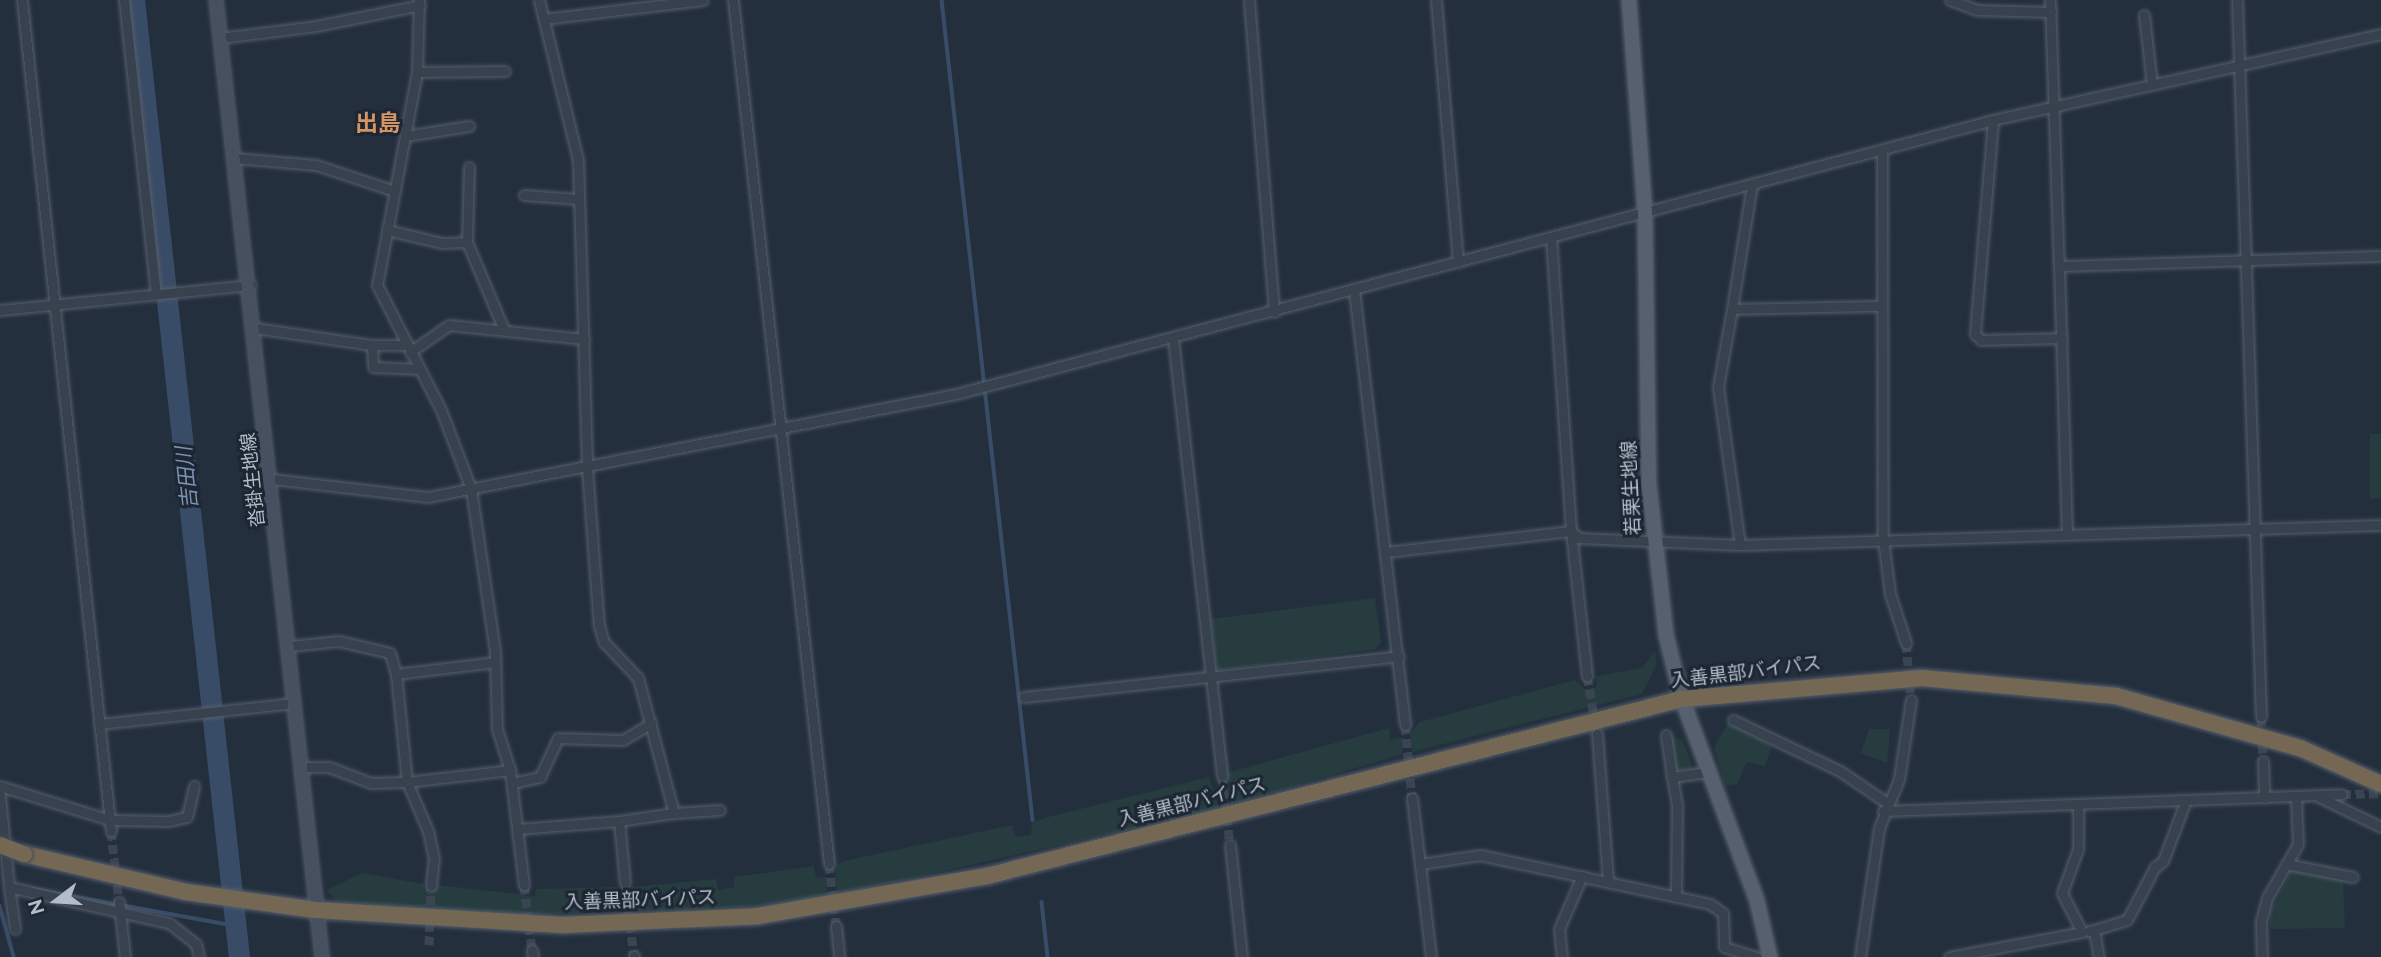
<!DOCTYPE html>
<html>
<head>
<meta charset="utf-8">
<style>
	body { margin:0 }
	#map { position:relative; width:2381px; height:957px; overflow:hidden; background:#242f3e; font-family:Raleway,"Noto Sans JP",sans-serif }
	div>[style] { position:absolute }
	.green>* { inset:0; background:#263c3f }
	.stream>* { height:3.5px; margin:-1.75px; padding:0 1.75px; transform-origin:1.75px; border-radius:1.75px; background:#394c67 }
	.river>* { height:21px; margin:-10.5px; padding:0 10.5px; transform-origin:10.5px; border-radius:10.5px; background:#394c67 }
	.street-tunnel>* { height:9px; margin-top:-4.5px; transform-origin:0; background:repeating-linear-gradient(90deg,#3a4453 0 9px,transparent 0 13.5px) }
	.roads { filter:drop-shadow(0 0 2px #565f6c) drop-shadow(0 0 2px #565f6c) }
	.street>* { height:9px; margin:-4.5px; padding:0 4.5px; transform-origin:4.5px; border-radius:4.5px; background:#38414e }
	.secondary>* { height:12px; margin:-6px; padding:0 6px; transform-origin:6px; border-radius:6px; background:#465061 }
	.primary>* { height:14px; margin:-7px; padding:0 7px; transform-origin:7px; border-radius:7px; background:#56606e }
	.highway>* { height:16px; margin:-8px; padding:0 8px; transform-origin:8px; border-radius:8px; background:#746855 }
	.bridges { filter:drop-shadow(0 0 2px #434c59) drop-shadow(0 0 2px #434c59) }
	.highway-bridge>* { height:16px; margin:-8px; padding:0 8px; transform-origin:8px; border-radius:8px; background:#746855 }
	span { translate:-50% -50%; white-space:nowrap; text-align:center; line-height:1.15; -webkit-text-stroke:6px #1d2633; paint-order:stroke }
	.street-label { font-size:19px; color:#b4bcc9 }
	.water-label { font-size:21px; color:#7c92b1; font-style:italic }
	.quarter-label { font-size:23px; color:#d59563; font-weight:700 }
	.north { position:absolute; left:21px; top:866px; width:70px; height:70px; -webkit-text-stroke:5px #1d2633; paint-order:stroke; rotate:253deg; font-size:19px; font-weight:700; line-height:28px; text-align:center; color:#b4bcc9 }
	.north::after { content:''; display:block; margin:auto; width:24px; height:32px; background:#b4bcc9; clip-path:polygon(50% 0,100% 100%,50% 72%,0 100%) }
</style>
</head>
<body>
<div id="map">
	<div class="green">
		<div style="clip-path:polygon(2370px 434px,2381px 434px,2381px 498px,2370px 499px)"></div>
		<div style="clip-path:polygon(1375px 598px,1381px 642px,1376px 649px,1217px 671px,1211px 619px)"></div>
		<div style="clip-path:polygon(1655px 651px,1657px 663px,1642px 694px,1412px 752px,1410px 734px,1420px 722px,1575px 680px,1585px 689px,1596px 687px,1597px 676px,1642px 668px)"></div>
		<div style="clip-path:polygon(1729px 722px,1772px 746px,1765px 766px,1747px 762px,1737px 784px,1725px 786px,1714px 747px)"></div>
		<div style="clip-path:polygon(1389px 728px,1390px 740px,1402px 737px,1403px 754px,1231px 805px,1226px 773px)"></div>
		<div style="clip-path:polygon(1869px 729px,1890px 729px,1887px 763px,1861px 753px)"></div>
		<div style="clip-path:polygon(1670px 736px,1683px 740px,1693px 769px,1676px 770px)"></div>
		<div style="clip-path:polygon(1209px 777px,1219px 809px,837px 895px,835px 865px,844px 861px,1012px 825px,1016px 837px,1031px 835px,1032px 823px,1044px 818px)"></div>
		<div style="clip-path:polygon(814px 866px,816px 878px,826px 877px,827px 897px,743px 907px,509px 915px,337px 902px,327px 890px,362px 873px,424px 884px,424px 891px,435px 893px,437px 885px,535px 896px,536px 889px,618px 887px,621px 895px,632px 894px,632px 887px,716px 879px,718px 890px,734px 887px,734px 877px)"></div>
		<div style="clip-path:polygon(2292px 870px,2343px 880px,2345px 928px,2270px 929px,2270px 912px)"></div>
	</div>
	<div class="stream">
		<div style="left:942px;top:0;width:825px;rotate:83.67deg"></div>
		<div style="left:33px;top:889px;width:206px;rotate:10.3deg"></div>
		<div style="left:1042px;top:902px;width:55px;rotate:83.8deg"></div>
		<div style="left:0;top:906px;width:53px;rotate:74.6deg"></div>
	</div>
	<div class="river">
		<div style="left:134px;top:0;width:963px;rotate:83.74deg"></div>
	</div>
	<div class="street-tunnel">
		<div style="left:1906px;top:643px;width:57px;rotate:85deg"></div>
		<div style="left:1587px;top:676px;width:47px;rotate:80.1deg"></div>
		<div style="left:2261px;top:717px;width:44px;rotate:87.4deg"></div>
		<div style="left:1405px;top:725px;width:73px;rotate:84.5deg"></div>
		<div style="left:1222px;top:776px;width:69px;rotate:83.4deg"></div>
		<div style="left:2342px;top:794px;width:39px;rotate:-1deg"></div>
		<div style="left:111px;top:831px;width:71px;rotate:83.6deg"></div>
		<div style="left:829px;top:864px;width:62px;rotate:83.6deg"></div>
		<div style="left:625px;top:883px;width:74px;rotate:83deg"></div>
		<div style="left:524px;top:885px;width:65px;rotate:83deg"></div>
		<div style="left:429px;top:945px;width:59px;rotate:-88.1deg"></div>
	</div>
	<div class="roads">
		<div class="street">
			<div style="left:22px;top:0;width:836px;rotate:83.89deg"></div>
			<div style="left:124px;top:0;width:296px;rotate:83.8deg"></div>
			<div style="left:419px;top:0;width:72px;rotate:91.6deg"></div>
			<div style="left:417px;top:72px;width:217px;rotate:100.6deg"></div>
			<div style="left:377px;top:285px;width:140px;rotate:62.9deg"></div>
			<div style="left:441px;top:410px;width:85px;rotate:69.2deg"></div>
			<div style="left:471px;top:489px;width:165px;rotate:81.6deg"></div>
			<div style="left:495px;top:652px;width:77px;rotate:88.5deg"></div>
			<div style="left:497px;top:729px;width:43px;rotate:72.4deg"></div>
			<div style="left:510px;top:770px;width:116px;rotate:83.1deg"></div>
			<div style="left:539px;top:0;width:165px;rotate:76.3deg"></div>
			<div style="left:578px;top:160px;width:308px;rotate:88.3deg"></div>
			<div style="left:587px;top:468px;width:158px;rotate:85.7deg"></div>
			<div style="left:599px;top:626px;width:17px;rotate:73deg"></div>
			<div style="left:604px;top:642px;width:50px;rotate:46.6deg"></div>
			<div style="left:638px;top:678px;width:140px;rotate:75.1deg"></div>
			<div style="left:674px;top:813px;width:46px;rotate:-3.7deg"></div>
			<div style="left:733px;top:0;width:869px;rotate:83.66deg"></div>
			<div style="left:1249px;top:0;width:313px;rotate:85.4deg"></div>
			<div style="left:1436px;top:0;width:263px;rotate:85.2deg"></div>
			<div style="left:1950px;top:0;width:29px;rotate:20deg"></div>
			<div style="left:1977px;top:10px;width:74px;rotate:1.5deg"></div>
			<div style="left:2050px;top:0;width:266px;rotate:88.1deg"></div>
			<div style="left:2059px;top:266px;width:322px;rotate:-1.8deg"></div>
			<div style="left:2237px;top:0;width:717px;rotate:88.08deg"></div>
			<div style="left:2144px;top:15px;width:70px;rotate:83.5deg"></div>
			<div style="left:544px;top:19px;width:160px;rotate:-6.8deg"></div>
			<div style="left:220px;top:38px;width:97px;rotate:-7.1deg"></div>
			<div style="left:316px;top:26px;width:106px;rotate:-11.4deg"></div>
			<div style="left:417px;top:72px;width:88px;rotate:-0.7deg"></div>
			<div style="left:1993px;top:120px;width:215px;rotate:94.8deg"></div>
			<div style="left:1975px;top:334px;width:8px;rotate:45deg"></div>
			<div style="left:1981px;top:340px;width:81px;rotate:-1.4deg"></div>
			<div style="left:405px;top:136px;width:65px;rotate:-8.9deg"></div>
			<div style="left:1882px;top:151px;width:388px;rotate:89.9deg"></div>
			<div style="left:1883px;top:539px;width:55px;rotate:82.7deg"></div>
			<div style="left:1890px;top:594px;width:52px;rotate:71.9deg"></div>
			<div style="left:235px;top:158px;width:81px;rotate:4.9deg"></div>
			<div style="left:316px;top:165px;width:83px;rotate:18.2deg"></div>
			<div style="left:524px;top:195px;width:54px;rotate:4.2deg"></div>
			<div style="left:387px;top:230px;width:57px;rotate:13.3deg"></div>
			<div style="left:442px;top:243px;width:25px;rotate:-2deg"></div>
			<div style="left:467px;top:242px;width:95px;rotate:67.2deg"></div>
			<div style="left:1551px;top:237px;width:295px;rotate:86.1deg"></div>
			<div style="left:1571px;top:531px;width:146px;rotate:83.7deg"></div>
			<div style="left:467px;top:242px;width:75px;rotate:-88.5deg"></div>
			<div style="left:2059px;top:266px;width:268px;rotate:88.3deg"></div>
			<div style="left:1354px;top:290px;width:438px;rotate:83.3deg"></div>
			<div style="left:1732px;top:309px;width:127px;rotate:-80.9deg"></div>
			<div style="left:0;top:310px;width:252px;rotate:-5.7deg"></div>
			<div style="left:255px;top:328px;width:118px;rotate:8.3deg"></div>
			<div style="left:1173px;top:338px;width:441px;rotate:83.6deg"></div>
			<div style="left:407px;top:345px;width:35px;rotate:180deg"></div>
			<div style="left:372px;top:345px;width:22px;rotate:87deg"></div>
			<div style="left:373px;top:367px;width:47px;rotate:2.4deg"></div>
			<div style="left:410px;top:352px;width:47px;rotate:-34.7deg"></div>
			<div style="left:449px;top:325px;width:136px;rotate:5.9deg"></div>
			<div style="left:272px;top:479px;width:157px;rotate:6.6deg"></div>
			<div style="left:428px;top:497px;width:538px;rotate:-11.04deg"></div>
			<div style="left:956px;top:394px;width:1073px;rotate:-14.8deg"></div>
			<div style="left:1993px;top:120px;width:397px;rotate:-12.5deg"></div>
			<div style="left:1740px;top:545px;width:160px;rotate:-97.9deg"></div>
			<div style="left:1718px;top:387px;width:79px;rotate:-79.8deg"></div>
			<div style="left:1732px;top:309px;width:149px;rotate:-1.2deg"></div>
			<div style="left:1386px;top:552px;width:186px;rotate:-6.5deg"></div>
			<div style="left:1571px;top:531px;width:11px;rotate:41deg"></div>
			<div style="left:1579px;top:538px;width:161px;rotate:2.5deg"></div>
			<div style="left:1740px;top:545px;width:641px;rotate:-1.79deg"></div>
			<div style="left:290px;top:646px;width:49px;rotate:-5.8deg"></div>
			<div style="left:339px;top:641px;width:52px;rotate:13.2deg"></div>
			<div style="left:390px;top:653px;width:22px;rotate:74deg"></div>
			<div style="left:1024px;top:697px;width:377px;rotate:-6.2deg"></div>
			<div style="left:1733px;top:720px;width:119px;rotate:25.5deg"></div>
			<div style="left:1840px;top:771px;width:57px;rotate:34.2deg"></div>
			<div style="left:99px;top:724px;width:197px;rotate:-6.1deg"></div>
			<div style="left:1597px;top:734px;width:148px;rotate:85.7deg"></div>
			<div style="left:1666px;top:735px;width:42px;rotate:81.9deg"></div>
			<div style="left:2263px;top:761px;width:37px;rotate:88deg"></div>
			<div style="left:302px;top:767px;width:27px"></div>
			<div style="left:329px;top:767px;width:45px;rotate:20.9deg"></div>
			<div style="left:371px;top:783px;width:36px;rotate:-2deg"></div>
			<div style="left:407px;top:782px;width:109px;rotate:-95.8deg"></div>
			<div style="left:396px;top:674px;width:100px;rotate:-6.9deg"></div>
			<div style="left:512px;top:783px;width:29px;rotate:-12deg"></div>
			<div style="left:540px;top:777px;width:43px;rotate:-65.2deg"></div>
			<div style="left:558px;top:738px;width:65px;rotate:1.8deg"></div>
			<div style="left:623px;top:740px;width:33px;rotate:-31deg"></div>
			<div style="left:0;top:786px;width:115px;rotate:17.2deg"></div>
			<div style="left:110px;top:820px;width:59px;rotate:1deg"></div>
			<div style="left:169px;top:821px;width:18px;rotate:-13deg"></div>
			<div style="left:187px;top:817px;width:32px;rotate:-77deg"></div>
			<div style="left:0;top:795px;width:92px;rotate:84.4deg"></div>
			<div style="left:2319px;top:797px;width:69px;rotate:25.8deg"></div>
			<div style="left:1412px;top:798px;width:160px;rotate:83.2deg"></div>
			<div style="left:1883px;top:811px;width:459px;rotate:-2.1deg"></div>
			<div style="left:518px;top:829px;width:101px;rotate:-4.5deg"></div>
			<div style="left:1230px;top:845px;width:113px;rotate:83.9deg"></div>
			<div style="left:1420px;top:864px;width:61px;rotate:-8.5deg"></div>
			<div style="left:1480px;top:855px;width:235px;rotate:12deg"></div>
			<div style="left:1710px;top:904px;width:16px;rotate:35deg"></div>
			<div style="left:1723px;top:913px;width:34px;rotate:88deg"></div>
			<div style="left:1724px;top:947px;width:34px;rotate:17deg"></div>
			<div style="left:2286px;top:864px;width:68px;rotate:11deg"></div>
			<div style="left:625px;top:883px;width:62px;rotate:-95.5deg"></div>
			<div style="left:619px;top:821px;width:56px;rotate:-8.3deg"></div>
			<div style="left:431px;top:886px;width:27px;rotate:-84deg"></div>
			<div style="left:434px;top:859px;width:29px;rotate:-102deg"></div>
			<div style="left:428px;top:831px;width:53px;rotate:-113.2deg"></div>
			<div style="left:407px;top:782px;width:104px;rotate:-6.6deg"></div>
			<div style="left:1676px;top:897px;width:92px;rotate:-89.4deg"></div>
			<div style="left:1677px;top:805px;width:28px;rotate:-100deg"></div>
			<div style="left:1672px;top:777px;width:36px;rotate:-8deg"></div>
			<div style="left:119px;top:902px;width:55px;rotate:83.8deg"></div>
			<div style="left:836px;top:926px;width:31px;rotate:84deg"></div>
			<div style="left:15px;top:929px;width:42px;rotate:-98.1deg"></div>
			<div style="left:9px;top:887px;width:164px;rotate:12.7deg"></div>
			<div style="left:169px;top:923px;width:34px;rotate:38deg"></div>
			<div style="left:196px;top:944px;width:13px;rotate:77deg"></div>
			<div style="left:2094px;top:930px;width:34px;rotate:-17deg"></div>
			<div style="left:2127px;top:920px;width:60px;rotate:-62.2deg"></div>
			<div style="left:2155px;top:867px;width:10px;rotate:-37deg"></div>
			<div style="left:2163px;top:861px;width:65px;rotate:-69.3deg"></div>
			<div style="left:2089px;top:931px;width:5px;rotate:-11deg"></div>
			<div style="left:2094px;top:930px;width:27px;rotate:80deg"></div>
			<div style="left:532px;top:950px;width:7px;rotate:82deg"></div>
			<div style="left:634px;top:956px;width:1px;rotate:90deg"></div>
			<div style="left:1562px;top:957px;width:28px;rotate:-96deg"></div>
			<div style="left:1559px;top:929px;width:58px;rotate:-66.5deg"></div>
			<div style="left:1860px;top:957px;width:130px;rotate:-81.6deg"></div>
			<div style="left:1879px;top:828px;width:53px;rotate:-67.8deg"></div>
			<div style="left:1899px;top:779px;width:80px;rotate:-81.4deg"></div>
			<div style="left:1949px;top:957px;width:135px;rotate:-10.6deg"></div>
			<div style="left:2082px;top:932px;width:44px;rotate:-117.1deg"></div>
			<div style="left:2062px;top:893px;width:47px;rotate:-70deg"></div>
			<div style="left:2078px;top:849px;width:45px;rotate:-90deg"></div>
			<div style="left:2262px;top:957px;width:36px;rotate:-92deg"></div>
			<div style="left:2261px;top:921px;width:24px;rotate:-75deg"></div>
			<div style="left:2267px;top:898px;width:62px;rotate:-60.1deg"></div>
			<div style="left:2298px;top:844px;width:47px;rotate:-92.4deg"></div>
		</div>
		<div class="secondary">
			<div style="left:216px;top:0;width:963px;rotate:83.68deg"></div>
		</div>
		<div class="primary">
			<div style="left:1629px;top:0;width:213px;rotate:85.7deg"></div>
			<div style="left:1645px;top:212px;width:273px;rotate:89.2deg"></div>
			<div style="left:1649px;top:485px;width:151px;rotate:83.5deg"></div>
			<div style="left:1666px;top:635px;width:66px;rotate:76deg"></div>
			<div style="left:1682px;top:699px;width:215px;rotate:69.6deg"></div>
			<div style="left:1757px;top:901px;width:57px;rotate:76.9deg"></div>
		</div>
		<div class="highway">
			<div style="left:24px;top:854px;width:166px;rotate:13.2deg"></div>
			<div style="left:186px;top:892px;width:131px;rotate:7.9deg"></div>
			<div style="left:316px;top:910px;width:247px;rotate:3.5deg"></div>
			<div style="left:563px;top:925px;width:195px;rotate:-2.6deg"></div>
			<div style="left:758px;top:916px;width:232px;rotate:-9.9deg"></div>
			<div style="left:987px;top:876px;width:717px;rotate:-14.29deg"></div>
			<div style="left:1682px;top:699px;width:241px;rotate:-5deg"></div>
			<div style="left:1922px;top:678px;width:195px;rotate:5.3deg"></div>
			<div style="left:2116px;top:696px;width:191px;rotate:15.8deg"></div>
			<div style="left:2300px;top:748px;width:89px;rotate:24deg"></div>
		</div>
	</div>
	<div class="bridges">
		<div class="highway-bridge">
			<div style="left:0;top:845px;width:26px;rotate:21deg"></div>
		</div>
	</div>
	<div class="street-label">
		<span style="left:253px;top:480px;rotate:-96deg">沓掛生地線</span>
		<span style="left:1631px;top:488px;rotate:-93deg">若栗生地線</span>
		<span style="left:1746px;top:672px;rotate:-7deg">入善黒部バイパス</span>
		<span style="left:1192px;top:802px;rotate:-14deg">入善黒部バイパス</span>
		<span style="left:640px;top:900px;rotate:-2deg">入善黒部バイパス</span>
	</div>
	<div class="water-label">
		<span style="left:187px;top:478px;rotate:-96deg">吉田川</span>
	</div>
	<div class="quarter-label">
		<span style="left:378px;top:123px">出島</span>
	</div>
	<div class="north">N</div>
</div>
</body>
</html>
